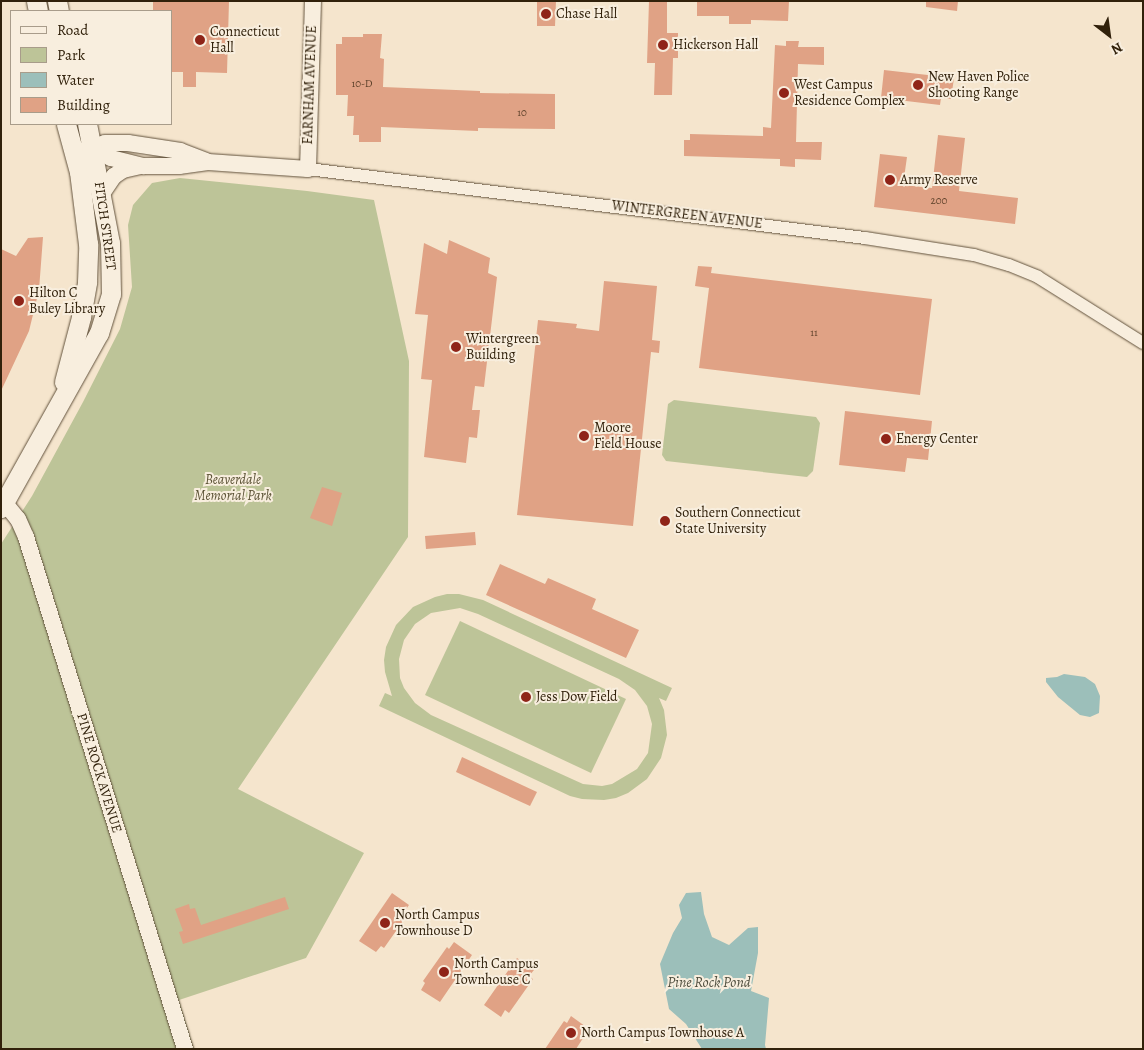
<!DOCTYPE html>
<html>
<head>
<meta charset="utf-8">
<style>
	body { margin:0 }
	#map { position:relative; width:1144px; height:1050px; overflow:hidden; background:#f5e5cd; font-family:Alegreya,serif }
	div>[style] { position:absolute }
	.green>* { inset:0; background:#bdc498 }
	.water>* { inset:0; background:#9cbfba }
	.building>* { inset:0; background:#e0a285 }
	.roads { filter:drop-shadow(0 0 1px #62523c) drop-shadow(0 0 1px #62523c) }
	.minor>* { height:12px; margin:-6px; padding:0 6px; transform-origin:6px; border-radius:6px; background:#f8eede }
	.tertiary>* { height:16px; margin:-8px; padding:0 8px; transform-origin:8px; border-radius:8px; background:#f8eede }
	.secondary>* { height:19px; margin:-9.5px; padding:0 9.5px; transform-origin:9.5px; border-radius:9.5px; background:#f8eede }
	.dots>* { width:14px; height:14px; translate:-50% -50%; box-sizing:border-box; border:2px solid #f8eede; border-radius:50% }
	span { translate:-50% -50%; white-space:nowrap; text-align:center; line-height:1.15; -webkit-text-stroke:4px #f8eede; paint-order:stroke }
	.number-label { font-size:11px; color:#5d412a }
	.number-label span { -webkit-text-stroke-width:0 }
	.poi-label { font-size:14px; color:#31210b }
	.left { translate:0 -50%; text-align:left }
	.street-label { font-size:14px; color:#31210b }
	.park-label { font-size:14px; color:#5b5235; font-style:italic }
	.water-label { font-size:15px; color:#515040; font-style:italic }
	.frame { position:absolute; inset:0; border:2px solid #31210b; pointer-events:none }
	.legend { position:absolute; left:10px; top:10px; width:162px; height:115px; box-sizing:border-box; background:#f8eede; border:1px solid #a89c8a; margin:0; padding:6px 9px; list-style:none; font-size:15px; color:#31210b }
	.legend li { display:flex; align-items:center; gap:10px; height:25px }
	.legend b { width:25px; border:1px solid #a89c8a }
	.north { position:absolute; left:1084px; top:10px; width:50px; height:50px; -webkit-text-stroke:4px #f8eede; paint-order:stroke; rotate:150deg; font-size:14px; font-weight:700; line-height:20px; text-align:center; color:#31210b }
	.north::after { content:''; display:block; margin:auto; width:18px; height:22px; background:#31210b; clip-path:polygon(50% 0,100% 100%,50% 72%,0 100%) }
</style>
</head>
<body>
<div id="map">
	<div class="green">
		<div style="clip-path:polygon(180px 178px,307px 191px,374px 200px,409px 361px,408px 537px,238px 789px,364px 853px,306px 958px,179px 1000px,194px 1049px,1px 1049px,1px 544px,32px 496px,83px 402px,120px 329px,132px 287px,128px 225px,133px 205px,152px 183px)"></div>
		<div style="clip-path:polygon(674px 400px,816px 417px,820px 423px,813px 471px,807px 477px,666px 461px,662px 455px,668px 404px)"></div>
		<div style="clip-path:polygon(evenodd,447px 594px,459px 594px,483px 600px,672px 688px,666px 701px,659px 698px,664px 710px,667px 735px,661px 758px,647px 779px,628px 793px,616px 798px,604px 800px,582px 799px,570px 796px,379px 706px,385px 693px,392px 696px,385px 672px,384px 660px,386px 647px,396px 625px,413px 607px,435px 597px,447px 594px,460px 608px,478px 614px,619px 679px,635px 690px,647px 706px,652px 724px,648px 753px,637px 769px,612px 784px,602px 786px,583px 784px,431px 715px,415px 703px,404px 688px,400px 678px,399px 659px,404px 640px,415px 624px,431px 613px,460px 608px)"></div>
		<div style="clip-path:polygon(460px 621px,626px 699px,591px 773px,425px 695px)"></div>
	</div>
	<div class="water">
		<div style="clip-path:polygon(1064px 674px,1085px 677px,1095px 684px,1100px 696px,1099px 713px,1090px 717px,1080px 715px,1058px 697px,1046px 682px,1046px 678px,1057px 677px)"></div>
		<div style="clip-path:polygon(701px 892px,704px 914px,712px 937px,729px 945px,748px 928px,758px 927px,758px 953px,751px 991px,769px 998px,765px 1045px,766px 1049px,702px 1049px,686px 1024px,669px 1009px,660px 964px,673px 933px,682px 918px,679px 905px,686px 893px)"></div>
	</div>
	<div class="building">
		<div style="clip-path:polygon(153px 1px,229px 1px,227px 73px,196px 72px,196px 87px,183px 87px,183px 72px,171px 72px,171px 11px,153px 11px)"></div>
		<div style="clip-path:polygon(537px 1px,556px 1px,555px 26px,537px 26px)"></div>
		<div style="clip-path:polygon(649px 1px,667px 1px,667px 33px,678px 33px,678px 58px,673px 58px,672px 95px,654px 95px,655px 63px,647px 63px)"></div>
		<div style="clip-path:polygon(697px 1px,789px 1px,788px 21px,751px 20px,751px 24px,729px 24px,729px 16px,697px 16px)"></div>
		<div style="clip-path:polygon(926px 1px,958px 1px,957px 11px,926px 7px)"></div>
		<div style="clip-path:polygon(363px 34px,382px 34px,380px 58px,384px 59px,383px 87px,480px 91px,480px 93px,555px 94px,555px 129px,478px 128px,478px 131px,381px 127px,381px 142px,359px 142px,359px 135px,353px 135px,354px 116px,347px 116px,348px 95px,336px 95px,336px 44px,342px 44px,342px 37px,363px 37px)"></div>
		<div style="clip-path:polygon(786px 41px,799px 41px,798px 47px,824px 47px,824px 65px,798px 64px,796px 142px,822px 142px,821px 160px,795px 159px,795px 167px,780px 166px,780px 159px,684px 156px,684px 140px,690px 140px,690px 134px,763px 136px,763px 127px,771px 128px,775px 45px,786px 46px)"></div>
		<div style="clip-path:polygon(884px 70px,954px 78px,951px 99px,941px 98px,940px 105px,881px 98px)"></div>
		<div style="clip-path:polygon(938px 135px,965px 138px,959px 191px,1018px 198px,1015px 224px,874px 207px,880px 154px,907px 157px,903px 185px,932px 188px)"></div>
		<div style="clip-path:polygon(43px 237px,39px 290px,29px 331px,1px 391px,1px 249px,16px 256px,28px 238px)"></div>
		<div style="clip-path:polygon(449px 240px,490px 258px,488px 273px,497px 277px,484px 387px,475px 386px,472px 410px,480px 410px,477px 438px,469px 437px,466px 463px,424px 457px,432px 380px,421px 379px,428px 315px,415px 314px,424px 243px,447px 254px)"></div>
		<div style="clip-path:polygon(698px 266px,712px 267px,711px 273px,932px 299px,920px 395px,699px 368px,709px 288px,695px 286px)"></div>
		<div style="clip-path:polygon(604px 281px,657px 286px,652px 340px,660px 341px,659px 353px,651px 352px,633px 526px,517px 515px,538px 320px,577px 324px,576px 328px,599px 331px)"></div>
		<div style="clip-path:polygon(845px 411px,932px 421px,928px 460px,907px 458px,905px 472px,839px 465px)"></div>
		<div style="clip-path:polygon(322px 487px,342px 493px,332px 526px,310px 518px)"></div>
		<div style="clip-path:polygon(475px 532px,476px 545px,426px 549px,425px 536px)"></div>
		<div style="clip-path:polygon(500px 564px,545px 584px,548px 578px,596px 599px,592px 609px,639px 630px,626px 658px,486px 595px)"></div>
		<div style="clip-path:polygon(462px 757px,537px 792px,530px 806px,456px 772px)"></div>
		<div style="clip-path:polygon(392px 893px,409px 905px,404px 912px,408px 914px,384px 948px,381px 946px,376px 952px,359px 941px)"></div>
		<div style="clip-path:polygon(285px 897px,289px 909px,183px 944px,179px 932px,183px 931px,175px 909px,189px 904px,190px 909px,195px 908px,201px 925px)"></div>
		<div style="clip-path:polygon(454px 942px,472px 955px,440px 1002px,421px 990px,425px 983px,423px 981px,447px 947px,449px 949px)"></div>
		<div style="clip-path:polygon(517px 958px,534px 970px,529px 976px,533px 979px,509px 1013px,505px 1010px,501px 1017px,484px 1005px)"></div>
		<div style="clip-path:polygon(571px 1016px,589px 1029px,576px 1049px,545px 1049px,564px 1021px,567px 1023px)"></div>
	</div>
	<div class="roads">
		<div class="minor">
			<div style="left:308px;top:169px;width:561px;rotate:7.06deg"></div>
			<div style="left:865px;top:238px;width:110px;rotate:8.9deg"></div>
			<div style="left:974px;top:255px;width:36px;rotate:16deg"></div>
			<div style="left:1009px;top:265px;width:31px;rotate:22deg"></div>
			<div style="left:1038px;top:277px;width:124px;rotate:32.2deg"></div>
		</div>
		<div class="tertiary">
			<div style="left:92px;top:148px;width:21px;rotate:28deg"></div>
			<div style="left:111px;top:158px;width:34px;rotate:14deg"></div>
			<div style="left:144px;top:166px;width:35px"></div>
			<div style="left:179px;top:166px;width:29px;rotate:-8deg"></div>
			<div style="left:208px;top:162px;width:100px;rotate:4deg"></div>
			<div style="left:308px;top:169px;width:168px;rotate:-88.3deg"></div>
			<div style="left:84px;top:150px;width:22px;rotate:-18deg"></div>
			<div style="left:105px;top:143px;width:23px"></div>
			<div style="left:128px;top:143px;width:53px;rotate:8.7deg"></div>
			<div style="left:180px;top:151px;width:28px;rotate:21deg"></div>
			<div style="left:101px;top:195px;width:23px;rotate:-56deg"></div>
			<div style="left:114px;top:176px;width:11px;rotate:-34deg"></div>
			<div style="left:123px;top:170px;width:18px;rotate:-13deg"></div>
			<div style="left:4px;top:502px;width:22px;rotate:51deg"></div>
			<div style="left:18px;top:519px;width:20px;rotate:66deg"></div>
			<div style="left:26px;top:537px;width:536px;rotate:72.75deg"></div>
		</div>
		<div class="secondary">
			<div style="left:36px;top:1px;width:10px;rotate:79deg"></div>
			<div style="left:57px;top:1px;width:10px;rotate:79deg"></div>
			<div style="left:64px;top:382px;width:67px;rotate:-75.3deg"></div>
			<div style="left:81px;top:317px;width:36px;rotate:-80deg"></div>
			<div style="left:87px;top:282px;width:38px;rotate:-88deg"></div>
			<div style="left:88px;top:244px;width:73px;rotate:-97.1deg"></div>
			<div style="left:79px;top:172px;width:50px;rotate:-105.2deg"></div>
			<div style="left:1px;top:508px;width:201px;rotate:-60.8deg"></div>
			<div style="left:99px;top:333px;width:41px;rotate:-72.9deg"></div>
			<div style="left:111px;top:294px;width:51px;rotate:-91.1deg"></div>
			<div style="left:110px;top:243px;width:121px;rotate:-100.9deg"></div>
		</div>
	</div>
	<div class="dots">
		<div style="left:546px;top:14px;background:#8f2418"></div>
		<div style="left:200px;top:40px;background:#8f2418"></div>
		<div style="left:663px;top:45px;background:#8f2418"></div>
		<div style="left:918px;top:85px;background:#8f2418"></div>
		<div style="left:784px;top:93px;background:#8f2418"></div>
		<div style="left:890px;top:180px;background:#8f2418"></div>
		<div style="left:19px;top:301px;background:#8f2418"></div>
		<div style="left:456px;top:347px;background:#8f2418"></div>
		<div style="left:584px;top:436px;background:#8f2418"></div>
		<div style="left:886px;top:439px;background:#8f2418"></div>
		<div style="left:665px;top:521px;background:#8f2418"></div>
		<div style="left:526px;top:697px;background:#8f2418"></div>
		<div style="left:385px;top:923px;background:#8f2418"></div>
		<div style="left:444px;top:972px;background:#8f2418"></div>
		<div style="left:571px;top:1033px;background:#8f2418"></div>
	</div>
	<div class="number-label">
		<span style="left:362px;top:84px">10-D</span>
		<span style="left:522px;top:113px">10</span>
		<span style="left:939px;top:201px">200</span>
		<span style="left:814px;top:333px">11</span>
	</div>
	<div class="poi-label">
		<span class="left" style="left:556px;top:14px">Chase Hall</span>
		<span class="left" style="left:210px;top:40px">Connecticut<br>Hall</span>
		<span class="left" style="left:673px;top:45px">Hickerson Hall</span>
		<span class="left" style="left:928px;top:85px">New Haven Police<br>Shooting Range</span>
		<span class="left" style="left:794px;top:93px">West Campus<br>Residence Complex</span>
		<span class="left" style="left:900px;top:180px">Army Reserve</span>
		<span class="left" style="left:29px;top:301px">Hilton C<br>Buley Library</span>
		<span class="left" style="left:466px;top:347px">Wintergreen<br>Building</span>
		<span class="left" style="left:594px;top:436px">Moore<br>Field House</span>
		<span class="left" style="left:896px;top:439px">Energy Center</span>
		<span class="left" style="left:675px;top:521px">Southern Connecticut<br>State University</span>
		<span class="left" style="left:536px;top:697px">Jess Dow Field</span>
		<span class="left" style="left:395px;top:923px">North Campus<br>Townhouse D</span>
		<span class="left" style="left:454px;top:972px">North Campus<br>Townhouse C</span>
		<span class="left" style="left:581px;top:1033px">North Campus Townhouse A</span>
	</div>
	<div class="street-label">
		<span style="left:310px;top:85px;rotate:-88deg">FARNHAM AVENUE</span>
		<span style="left:687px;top:215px;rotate:7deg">WINTERGREEN AVENUE</span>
		<span style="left:105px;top:226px;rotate:82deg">FITCH STREET</span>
		<span style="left:99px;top:773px;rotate:73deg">PINE ROCK AVENUE</span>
	</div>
	<div class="park-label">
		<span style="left:233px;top:488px">Beaverdale<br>Memorial Park</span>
	</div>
	<div class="water-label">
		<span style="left:709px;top:983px">Pine Rock Pond</span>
	</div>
	<div class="frame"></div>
	<ul class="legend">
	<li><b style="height:6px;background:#f8eede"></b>Road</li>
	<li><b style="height:14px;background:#bdc498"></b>Park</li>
	<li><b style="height:14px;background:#9cbfba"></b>Water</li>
	<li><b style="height:14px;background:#e0a285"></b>Building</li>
	</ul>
	<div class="north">N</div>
</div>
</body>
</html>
